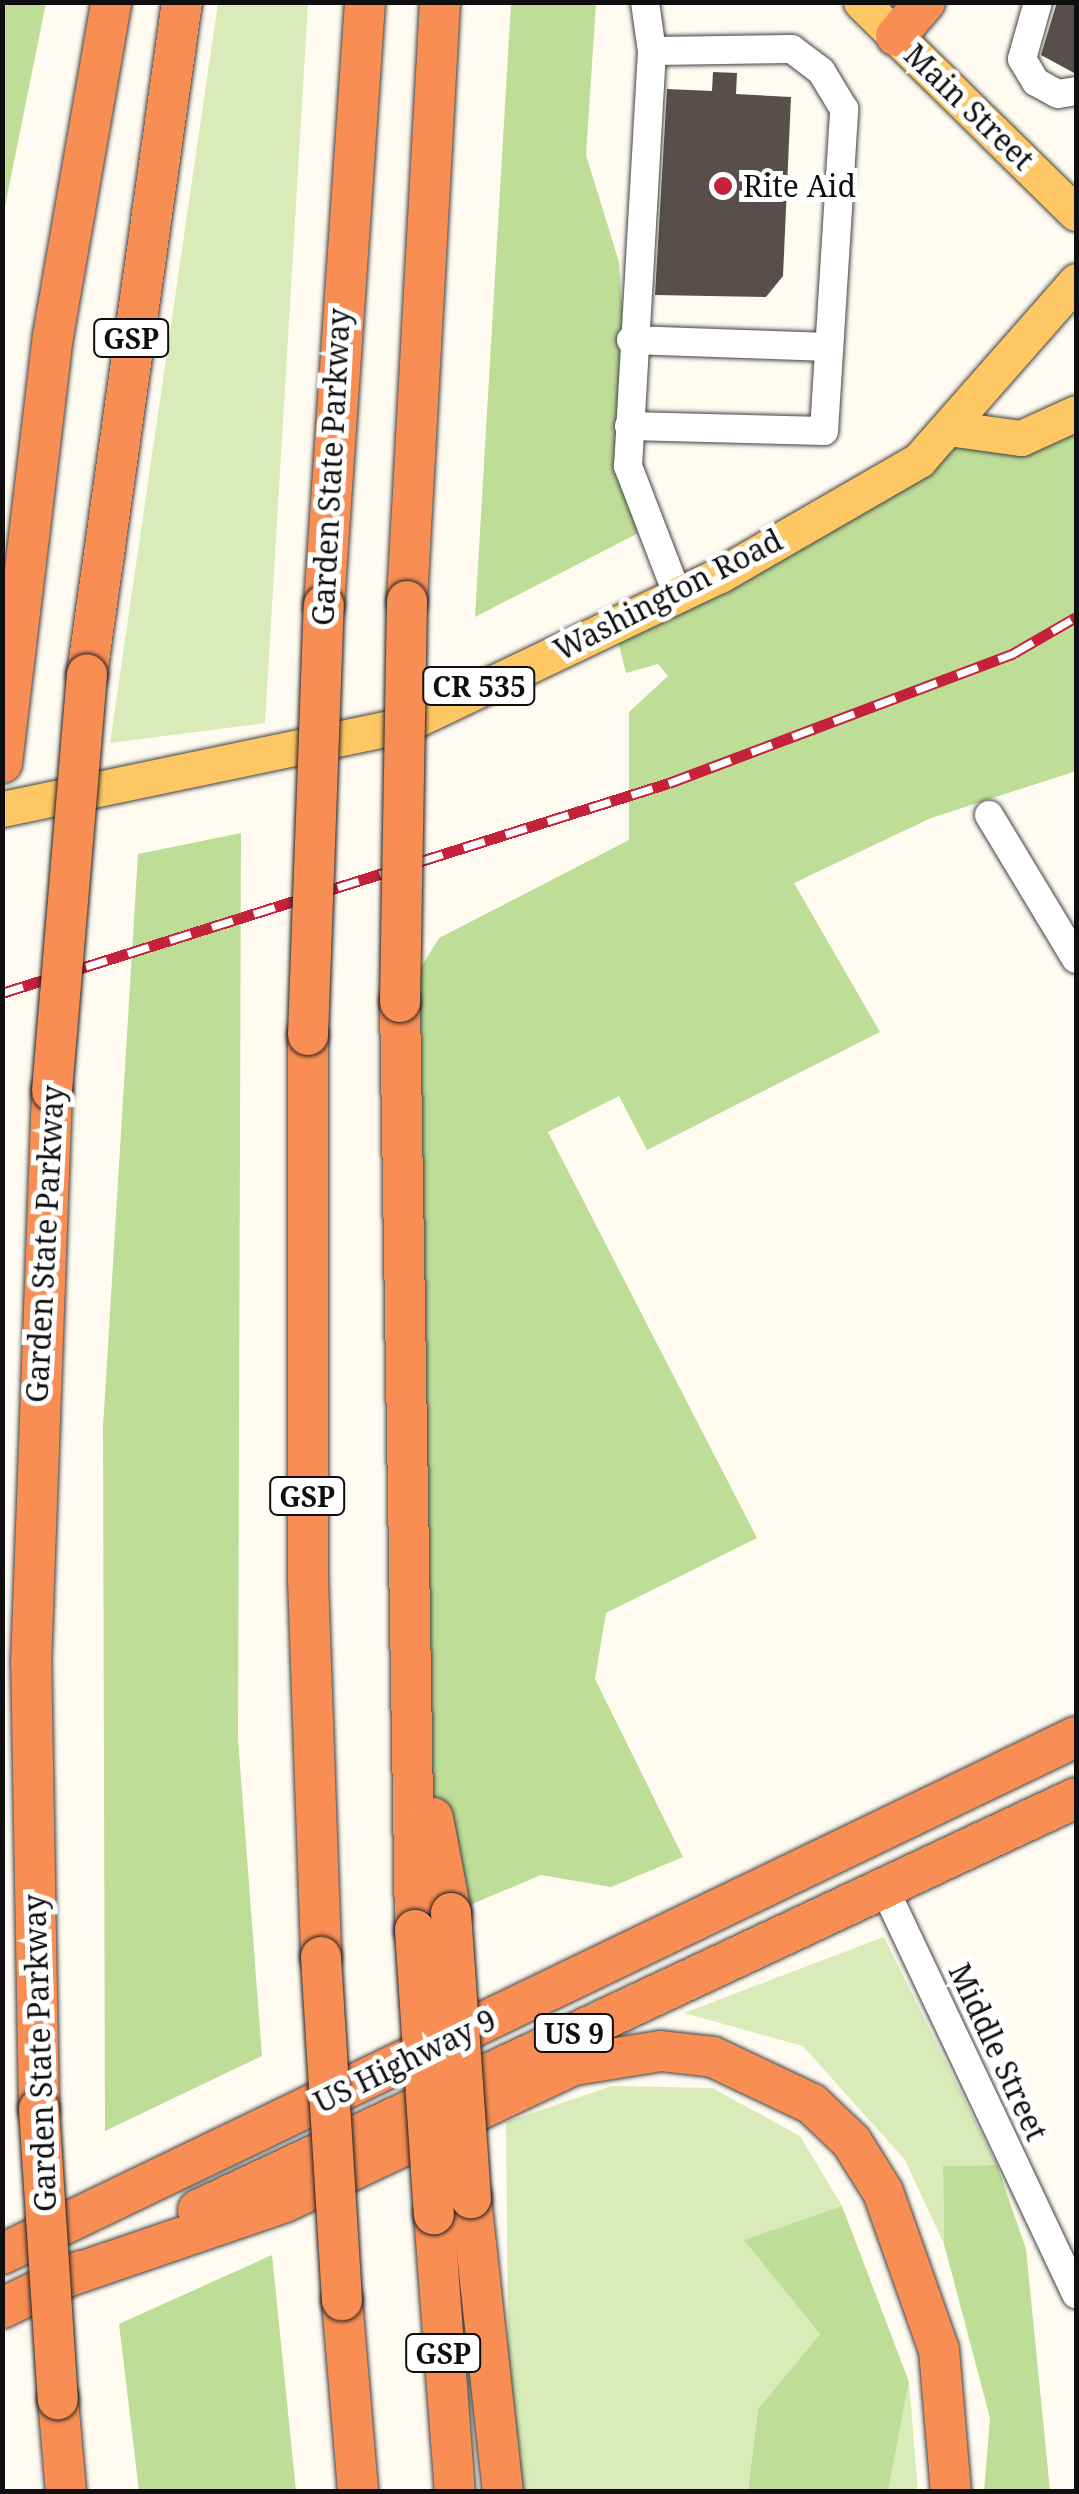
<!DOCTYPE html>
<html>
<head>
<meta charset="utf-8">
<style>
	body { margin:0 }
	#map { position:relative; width:1079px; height:2494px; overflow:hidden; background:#fffbf1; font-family:"Noto Serif",serif }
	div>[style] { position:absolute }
	.green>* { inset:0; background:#d8ebb8 }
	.forest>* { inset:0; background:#bedd97 }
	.building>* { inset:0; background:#584e4b }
	.roads { filter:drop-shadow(0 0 2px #424242) drop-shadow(0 0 2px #424242) }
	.minor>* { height:28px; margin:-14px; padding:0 14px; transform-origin:14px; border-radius:14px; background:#fff }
	.major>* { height:35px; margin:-17.5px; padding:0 17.5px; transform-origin:17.5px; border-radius:17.5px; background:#fdc763 }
	.highway>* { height:40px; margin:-20px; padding:0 20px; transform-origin:20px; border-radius:20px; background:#f98e54 }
	.rail>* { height:11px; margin-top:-5.5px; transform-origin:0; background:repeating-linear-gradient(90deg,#fff 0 22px,#c5213a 0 44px); box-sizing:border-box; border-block:2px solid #c5213a }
	.bridges { filter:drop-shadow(0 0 2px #202020) drop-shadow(0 0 2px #202020) }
	.highway-bridge>* { height:40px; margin:-20px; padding:0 20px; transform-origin:20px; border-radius:20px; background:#f98e54 }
	.dots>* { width:28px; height:28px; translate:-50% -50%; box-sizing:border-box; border:5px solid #fff; border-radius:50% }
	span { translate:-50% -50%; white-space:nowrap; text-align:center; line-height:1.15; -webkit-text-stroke:10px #fff; paint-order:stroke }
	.shield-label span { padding:2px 8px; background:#fff; border:2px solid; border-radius:8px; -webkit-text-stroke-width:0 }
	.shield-label { font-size:28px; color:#0f0f0f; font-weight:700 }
	.street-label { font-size:30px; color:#0f0f0f }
	.poi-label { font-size:30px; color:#0f0f0f }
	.left { translate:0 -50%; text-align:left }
	.frame { position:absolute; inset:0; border:5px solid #0f0f0f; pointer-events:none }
</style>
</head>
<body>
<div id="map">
	<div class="green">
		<div style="clip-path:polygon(218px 3px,308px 3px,265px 723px,110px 743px)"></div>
		<div style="clip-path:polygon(884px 1937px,997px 2165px,943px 2166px,944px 2244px,905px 2160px,803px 2046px,684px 2013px)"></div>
		<div style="clip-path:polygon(612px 2086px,712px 2088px,800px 2136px,842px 2206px,745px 2240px,820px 2334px,758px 2409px,748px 2491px,521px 2491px,509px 2450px,506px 2122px)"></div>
		<div style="clip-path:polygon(909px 2382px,918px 2491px,888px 2491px)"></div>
	</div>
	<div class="forest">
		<div style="clip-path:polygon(3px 2px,46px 3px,3px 216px,2px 3px)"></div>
		<div style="clip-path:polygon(511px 3px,596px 3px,586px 155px,619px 262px,629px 404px,658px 523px,475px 617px)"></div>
		<div style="clip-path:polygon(1076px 413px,1076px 771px,931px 818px,794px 883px,880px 1032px,647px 1150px,619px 1096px,548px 1132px,757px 1538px,606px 1613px,595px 1679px,683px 1857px,611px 1887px,541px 1875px,451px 1913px,415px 1726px,400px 1002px,439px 938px,629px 840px,629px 712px,668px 676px,658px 664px,626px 673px,614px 625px,955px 429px)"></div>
		<div style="clip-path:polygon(241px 833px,238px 1739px,262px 2056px,105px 2131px,103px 1427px,138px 854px)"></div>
		<div style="clip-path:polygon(997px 2165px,1026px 2249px,1050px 2491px,984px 2491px,990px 2418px,944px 2244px,943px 2166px)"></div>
		<div style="clip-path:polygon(842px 2206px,909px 2382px,888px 2491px,748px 2491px,758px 2409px,820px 2334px,744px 2240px)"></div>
		<div style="clip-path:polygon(272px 2255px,296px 2491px,139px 2491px,119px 2324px)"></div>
	</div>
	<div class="building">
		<div style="clip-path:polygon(1057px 2px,1076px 2px,1076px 74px,1041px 55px)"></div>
		<div style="clip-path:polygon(713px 72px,737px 73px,736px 94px,791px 97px,783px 276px,766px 297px,655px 295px,667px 89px,712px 91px)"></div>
	</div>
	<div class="roads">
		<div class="minor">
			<div style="left:645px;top:2px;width:49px;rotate:81.9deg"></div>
			<div style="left:652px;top:51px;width:416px;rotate:93.3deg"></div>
			<div style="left:628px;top:466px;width:139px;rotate:69deg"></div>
			<div style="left:1038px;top:2px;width:59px;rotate:105.7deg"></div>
			<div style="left:1022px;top:59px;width:27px;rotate:59deg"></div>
			<div style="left:1036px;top:82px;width:25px;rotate:29deg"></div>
			<div style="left:1058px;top:94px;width:18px;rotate:-9deg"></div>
			<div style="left:631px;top:340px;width:198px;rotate:2deg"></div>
			<div style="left:629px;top:426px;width:195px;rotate:1.5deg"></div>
			<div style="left:824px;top:431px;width:323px;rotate:-86.4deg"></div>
			<div style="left:844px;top:109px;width:44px;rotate:-121.2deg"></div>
			<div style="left:821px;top:71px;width:36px;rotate:-143deg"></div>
			<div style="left:792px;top:49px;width:140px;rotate:179.2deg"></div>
			<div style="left:989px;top:815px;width:168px;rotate:58.9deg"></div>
			<div style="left:886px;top:1892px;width:445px;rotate:64.7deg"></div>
		</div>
		<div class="major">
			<div style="left:861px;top:2px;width:301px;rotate:44.5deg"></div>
			<div style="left:955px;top:429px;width:67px;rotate:7.8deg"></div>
			<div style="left:1021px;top:438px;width:60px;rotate:-24.4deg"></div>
			<div style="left:2px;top:809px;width:412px;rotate:-11.8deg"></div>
			<div style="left:405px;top:725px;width:349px;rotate:-25.5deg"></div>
			<div style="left:720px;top:575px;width:230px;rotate:-30deg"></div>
			<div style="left:919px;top:460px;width:238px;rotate:-48.7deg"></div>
		</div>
		<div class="highway">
			<div style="left:896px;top:36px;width:45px;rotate:-49.5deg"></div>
			<div style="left:407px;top:601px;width:600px;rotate:-86.85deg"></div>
			<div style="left:324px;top:605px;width:604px;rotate:-86.11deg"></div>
			<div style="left:87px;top:674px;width:679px;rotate:-81.95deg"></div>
			<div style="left:2px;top:763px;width:430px;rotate:-83.2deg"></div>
			<div style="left:53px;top:336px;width:339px;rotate:-80.1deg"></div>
			<div style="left:400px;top:1002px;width:928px;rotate:89.07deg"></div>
			<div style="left:308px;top:1035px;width:544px;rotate:90deg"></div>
			<div style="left:308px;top:1579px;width:378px;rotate:88deg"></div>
			<div style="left:433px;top:1818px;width:97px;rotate:79.3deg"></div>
			<div style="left:39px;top:2109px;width:445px;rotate:-91deg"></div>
			<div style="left:31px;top:1664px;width:573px;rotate:-87.9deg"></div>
			<div style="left:471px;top:2198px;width:296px;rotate:83.8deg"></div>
			<div style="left:198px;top:2210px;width:970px;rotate:-25.14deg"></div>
			<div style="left:434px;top:2214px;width:279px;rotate:85.7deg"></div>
			<div style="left:2px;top:2254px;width:1192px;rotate:-25.71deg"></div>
			<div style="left:75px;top:2274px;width:222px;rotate:-18.9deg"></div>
			<div style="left:285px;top:2202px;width:320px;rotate:-25.4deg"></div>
			<div style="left:574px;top:2065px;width:88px;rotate:-9.1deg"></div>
			<div style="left:661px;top:2051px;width:52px;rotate:6.6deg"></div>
			<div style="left:713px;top:2057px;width:110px;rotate:25.4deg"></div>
			<div style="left:812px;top:2104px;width:54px;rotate:43.5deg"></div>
			<div style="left:851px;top:2141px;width:60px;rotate:57.9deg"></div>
			<div style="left:883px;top:2192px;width:168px;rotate:70.5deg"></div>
			<div style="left:939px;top:2350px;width:143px;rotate:85.2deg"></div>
			<div style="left:342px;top:2300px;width:193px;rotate:85.2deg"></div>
			<div style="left:2px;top:2308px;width:86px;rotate:-25.4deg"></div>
			<div style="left:58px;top:2399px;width:93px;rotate:85.1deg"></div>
		</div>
	</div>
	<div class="rail">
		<div style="left:2px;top:993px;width:699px;rotate:-17.48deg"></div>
		<div style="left:669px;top:783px;width:369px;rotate:-20.6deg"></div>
		<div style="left:1014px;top:653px;width:72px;rotate:-30.1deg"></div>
	</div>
	<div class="bridges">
		<div class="highway-bridge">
			<div style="left:400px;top:1002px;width:401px;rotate:-89deg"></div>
			<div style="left:308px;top:1035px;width:430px;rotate:-87.9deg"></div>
			<div style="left:52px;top:1091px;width:418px;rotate:-85.2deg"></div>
			<div style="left:451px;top:1913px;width:286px;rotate:86deg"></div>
			<div style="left:415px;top:1930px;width:285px;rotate:86.2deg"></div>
			<div style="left:321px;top:1957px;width:344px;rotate:86.5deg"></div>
			<div style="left:39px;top:2109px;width:291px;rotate:86.3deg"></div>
		</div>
	</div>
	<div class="dots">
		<div style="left:723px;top:186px;background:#c5213a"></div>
	</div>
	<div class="shield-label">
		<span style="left:131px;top:338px">GSP</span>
		<span style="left:479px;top:686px">CR 535</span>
		<span style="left:307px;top:1496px">GSP</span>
		<span style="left:574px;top:2033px">US 9</span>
		<span style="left:443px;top:2353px">GSP</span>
	</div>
	<div class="street-label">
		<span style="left:969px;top:107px;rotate:44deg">Main Street</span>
		<span style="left:331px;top:467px;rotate:-87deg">Garden State Parkway</span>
		<span style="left:668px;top:595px;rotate:-27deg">Washington Road</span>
		<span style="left:45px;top:1244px;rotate:-87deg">Garden State Parkway</span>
		<span style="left:998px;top:2052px;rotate:65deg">Middle Street</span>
		<span style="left:40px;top:2053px;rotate:-92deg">Garden State Parkway</span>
		<span style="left:405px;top:2061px;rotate:-26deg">US Highway 9</span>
	</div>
	<div class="poi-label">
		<span class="left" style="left:743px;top:186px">Rite Aid</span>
	</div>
	<div class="frame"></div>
</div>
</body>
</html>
